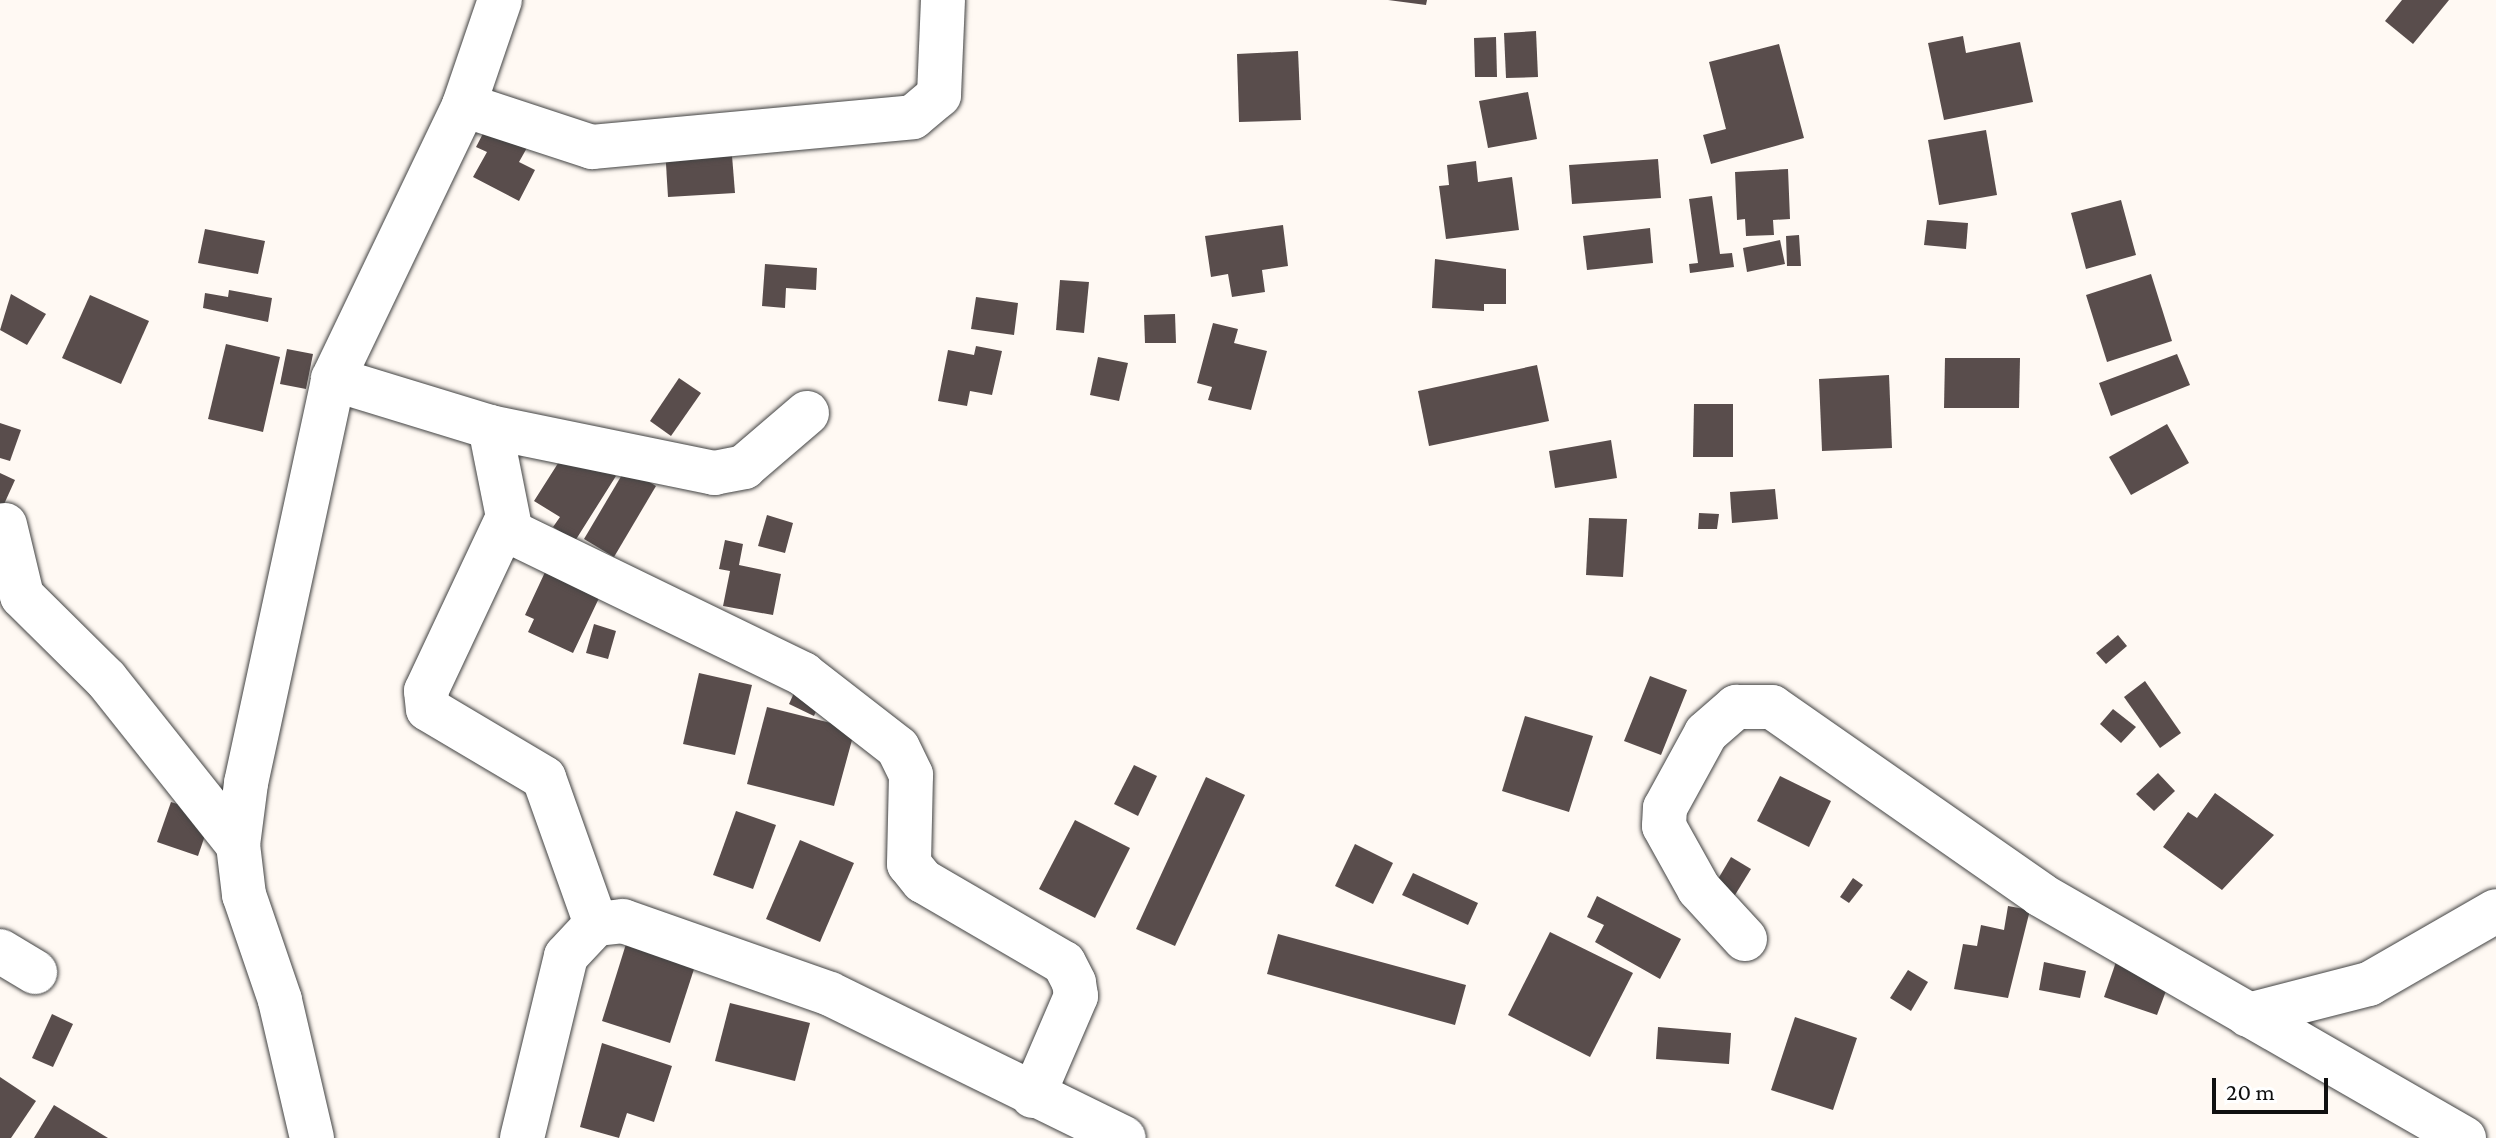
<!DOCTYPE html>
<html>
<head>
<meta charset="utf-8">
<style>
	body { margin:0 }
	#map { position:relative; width:2496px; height:1138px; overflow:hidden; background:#fff9f3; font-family:"Crimson Pro",serif }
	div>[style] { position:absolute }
	.building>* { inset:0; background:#594d4c }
	.roads { filter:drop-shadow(0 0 2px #434343) drop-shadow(0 0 2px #434343) }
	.minor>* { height:44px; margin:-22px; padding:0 22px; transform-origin:22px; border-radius:22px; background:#fff }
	span { translate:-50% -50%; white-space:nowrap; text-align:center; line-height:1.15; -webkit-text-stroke:8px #fff; paint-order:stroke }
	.scale { position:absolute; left:2212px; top:1078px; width:116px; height:36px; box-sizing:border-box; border:4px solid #101010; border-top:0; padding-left:10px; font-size:24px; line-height:28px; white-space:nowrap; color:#101010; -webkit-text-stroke:6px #fff; paint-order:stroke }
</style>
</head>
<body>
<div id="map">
	<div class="building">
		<div style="clip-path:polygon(1388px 0,1427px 0,1426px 5px)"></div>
		<div style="clip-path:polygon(2402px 0,2449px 0,2413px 44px,2385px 21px)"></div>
		<div style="clip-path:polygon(1536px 31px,1538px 77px,1506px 78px,1504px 33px)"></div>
		<div style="clip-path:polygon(1963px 36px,1966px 53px,2020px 42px,2033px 102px,1944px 120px,1928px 43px)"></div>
		<div style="clip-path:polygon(1496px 37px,1497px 77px,1475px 77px,1474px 38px)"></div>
		<div style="clip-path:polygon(1779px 44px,1804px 138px,1711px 164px,1703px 135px,1726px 129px,1709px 62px)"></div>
		<div style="clip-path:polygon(1298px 51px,1301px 120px,1239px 122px,1237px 54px)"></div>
		<div style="clip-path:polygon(1528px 92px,1537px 139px,1488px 148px,1479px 101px)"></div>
		<div style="clip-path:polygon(488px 124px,528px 146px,519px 162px,535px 170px,519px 201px,473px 177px,487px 152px,476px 147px)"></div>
		<div style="clip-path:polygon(1986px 130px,1997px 195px,1939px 205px,1928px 140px)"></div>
		<div style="clip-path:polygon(731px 143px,735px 193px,668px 197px,665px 148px)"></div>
		<div style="clip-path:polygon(1658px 159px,1661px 198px,1572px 204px,1569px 165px)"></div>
		<div style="clip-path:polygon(1476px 161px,1478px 182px,1512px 177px,1519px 230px,1446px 239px,1439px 186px,1449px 185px,1447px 165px)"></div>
		<div style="clip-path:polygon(1788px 169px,1790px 219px,1773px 220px,1774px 235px,1746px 236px,1745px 219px,1737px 220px,1735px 172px)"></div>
		<div style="clip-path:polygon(1712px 196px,1720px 254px,1732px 253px,1734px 267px,1690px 273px,1689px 264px,1698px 263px,1689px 199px)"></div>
		<div style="clip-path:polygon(2121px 200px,2136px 255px,2086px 269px,2071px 213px)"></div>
		<div style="clip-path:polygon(1927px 220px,1968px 223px,1966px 249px,1924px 245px)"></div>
		<div style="clip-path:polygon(1283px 225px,1288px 266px,1262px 270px,1265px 292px,1232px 297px,1228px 274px,1211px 277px,1205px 236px)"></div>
		<div style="clip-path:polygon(1650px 228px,1653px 263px,1587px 270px,1583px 236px)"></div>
		<div style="clip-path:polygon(205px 229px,265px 241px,258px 274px,198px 263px)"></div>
		<div style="clip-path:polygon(1799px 235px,1801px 266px,1787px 266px,1786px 236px)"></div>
		<div style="clip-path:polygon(1780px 240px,1785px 264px,1747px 272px,1743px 248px)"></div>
		<div style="clip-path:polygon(1435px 259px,1506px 269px,1506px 304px,1484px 304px,1484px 311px,1432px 308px)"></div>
		<div style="clip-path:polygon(765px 264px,817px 268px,816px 290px,786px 288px,785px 308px,762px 306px)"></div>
		<div style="clip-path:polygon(2151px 274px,2172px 341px,2107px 362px,2086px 295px)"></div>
		<div style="clip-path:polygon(1060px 280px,1089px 282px,1084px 333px,1056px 330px)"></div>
		<div style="clip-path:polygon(229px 290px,272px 298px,268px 322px,203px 308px,205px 293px,228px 297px)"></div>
		<div style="clip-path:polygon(11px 294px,46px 314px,27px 345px,0 330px)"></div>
		<div style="clip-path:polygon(90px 295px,149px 321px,121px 384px,62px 358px)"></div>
		<div style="clip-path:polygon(976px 297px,1018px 303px,1014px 335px,971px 329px)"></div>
		<div style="clip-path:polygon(1175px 314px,1176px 343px,1145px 343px,1144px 315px)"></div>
		<div style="clip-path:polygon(1213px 323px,1238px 329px,1234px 343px,1267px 351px,1251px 410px,1208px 400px,1212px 387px,1197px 383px)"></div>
		<div style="clip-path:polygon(226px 344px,280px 357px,263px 432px,208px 419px)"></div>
		<div style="clip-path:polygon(976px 346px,1002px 351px,992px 395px,970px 391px,967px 406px,938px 401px,948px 350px,974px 355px)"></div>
		<div style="clip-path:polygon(287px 349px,313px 354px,306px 389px,280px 384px)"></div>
		<div style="clip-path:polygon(2177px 354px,2190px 385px,2111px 416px,2099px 383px)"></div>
		<div style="clip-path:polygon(1098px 357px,1128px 363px,1119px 401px,1090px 395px)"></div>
		<div style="clip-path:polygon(1945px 358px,2020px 358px,2019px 408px,1944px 408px)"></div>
		<div style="clip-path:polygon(1537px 365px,1549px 421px,1429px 446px,1418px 391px)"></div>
		<div style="clip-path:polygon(1889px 375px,1892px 448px,1822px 451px,1819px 379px)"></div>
		<div style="clip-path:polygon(679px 378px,701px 393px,671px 436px,650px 421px)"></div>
		<div style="clip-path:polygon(1694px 404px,1733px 404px,1733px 457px,1693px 457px)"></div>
		<div style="clip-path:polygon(0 423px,21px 430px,10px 461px,0 458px)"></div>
		<div style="clip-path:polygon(2167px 424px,2189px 463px,2131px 495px,2109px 457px)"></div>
		<div style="clip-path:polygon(1611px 440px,1617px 478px,1555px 488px,1549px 451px)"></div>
		<div style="clip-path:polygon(569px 446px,616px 476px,575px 541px,553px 527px,560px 517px,534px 501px)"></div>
		<div style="clip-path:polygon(626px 468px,656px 486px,614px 557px,584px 539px)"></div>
		<div style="clip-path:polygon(0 473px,15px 480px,0 513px)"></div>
		<div style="clip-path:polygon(1775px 489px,1778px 519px,1732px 523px,1730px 492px)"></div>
		<div style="clip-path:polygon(1699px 513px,1719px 514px,1717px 529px,1698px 529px)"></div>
		<div style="clip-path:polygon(767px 515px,793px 523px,785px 553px,758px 546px)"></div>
		<div style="clip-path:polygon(1589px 518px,1627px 519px,1623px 577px,1586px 575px)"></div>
		<div style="clip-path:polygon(725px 540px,743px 544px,739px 565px,781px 574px,773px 615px,723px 606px,730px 571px,719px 569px)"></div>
		<div style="clip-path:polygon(546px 570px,600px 596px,573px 653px,528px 632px,534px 619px,525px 615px)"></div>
		<div style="clip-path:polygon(594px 624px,616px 631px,608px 659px,586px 653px)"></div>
		<div style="clip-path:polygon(2118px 635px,2127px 646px,2106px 664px,2096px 653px)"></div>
		<div style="clip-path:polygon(699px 673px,752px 685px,735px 755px,683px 744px)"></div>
		<div style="clip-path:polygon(1650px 676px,1687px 690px,1661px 755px,1624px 741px)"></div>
		<div style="clip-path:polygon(2145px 681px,2181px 733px,2160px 748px,2124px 697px)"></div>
		<div style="clip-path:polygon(799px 682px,824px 693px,814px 716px,789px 704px)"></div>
		<div style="clip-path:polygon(767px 707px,855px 729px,834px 806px,747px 784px)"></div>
		<div style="clip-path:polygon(2113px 709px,2136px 727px,2121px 743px,2100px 724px)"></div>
		<div style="clip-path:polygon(1525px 716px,1593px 736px,1569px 812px,1502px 791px)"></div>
		<div style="clip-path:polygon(1134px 765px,1157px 776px,1138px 816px,1114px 804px)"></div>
		<div style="clip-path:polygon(2158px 773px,2175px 791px,2154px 811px,2136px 794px)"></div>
		<div style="clip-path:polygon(1780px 776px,1831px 801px,1809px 847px,1757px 821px)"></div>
		<div style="clip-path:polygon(1206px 777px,1245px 795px,1175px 946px,1136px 929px)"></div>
		<div style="clip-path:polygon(2215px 793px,2274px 835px,2222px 890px,2163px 847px,2188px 812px,2197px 818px)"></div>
		<div style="clip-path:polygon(171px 802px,212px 815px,198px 856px,157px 842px)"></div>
		<div style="clip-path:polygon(736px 811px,776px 825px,753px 889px,713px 875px)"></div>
		<div style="clip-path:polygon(1075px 820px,1130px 848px,1095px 918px,1039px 889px)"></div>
		<div style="clip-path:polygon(800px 840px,854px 863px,820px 942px,766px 919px)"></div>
		<div style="clip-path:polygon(1355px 844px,1393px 863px,1373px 904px,1335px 886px)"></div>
		<div style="clip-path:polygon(1731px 857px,1751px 869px,1727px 908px,1708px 896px)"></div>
		<div style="clip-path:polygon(1413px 873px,1478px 903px,1468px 925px,1402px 895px)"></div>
		<div style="clip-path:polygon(1853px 878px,1863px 885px,1849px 903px,1840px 897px)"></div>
		<div style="clip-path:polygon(1597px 896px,1681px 939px,1660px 979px,1595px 942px,1604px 925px,1587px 917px)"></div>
		<div style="clip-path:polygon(2008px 906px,2030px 910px,2008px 998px,1954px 989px,1963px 944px,1977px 946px,1981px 925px,2004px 930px)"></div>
		<div style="clip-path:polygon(1550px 932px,1633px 973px,1590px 1057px,1508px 1015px)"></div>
		<div style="clip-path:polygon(1278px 934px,1466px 985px,1455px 1025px,1267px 974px)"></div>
		<div style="clip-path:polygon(626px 944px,695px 966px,670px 1043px,602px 1021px)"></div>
		<div style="clip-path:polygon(2118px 956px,2172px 975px,2157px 1015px,2104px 997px)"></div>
		<div style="clip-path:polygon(2044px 962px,2086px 971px,2080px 998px,2039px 990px)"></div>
		<div style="clip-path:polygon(1908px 970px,1928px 982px,1911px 1011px,1890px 998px)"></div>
		<div style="clip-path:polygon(730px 1003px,810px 1023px,795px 1081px,715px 1061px)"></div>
		<div style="clip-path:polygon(52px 1014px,73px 1024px,53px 1067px,32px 1058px)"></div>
		<div style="clip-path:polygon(1795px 1017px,1857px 1038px,1833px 1110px,1771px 1090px)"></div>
		<div style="clip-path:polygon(1658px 1027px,1731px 1033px,1729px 1064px,1656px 1059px)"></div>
		<div style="clip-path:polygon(602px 1043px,672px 1066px,654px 1122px,627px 1113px,619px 1138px,580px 1127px)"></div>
		<div style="clip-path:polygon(0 1077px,36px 1101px,11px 1138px,0 1138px)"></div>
		<div style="clip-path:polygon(54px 1105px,108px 1138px,34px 1138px)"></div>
	</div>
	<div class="roads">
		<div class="minor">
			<div style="left:464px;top:105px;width:135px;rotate:18.2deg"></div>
			<div style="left:592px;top:147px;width:322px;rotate:-5.3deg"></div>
			<div style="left:913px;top:117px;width:34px;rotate:-40deg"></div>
			<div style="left:939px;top:95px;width:95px;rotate:-87.6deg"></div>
			<div style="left:333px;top:379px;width:164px;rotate:17deg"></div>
			<div style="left:490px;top:427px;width:229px;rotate:11.6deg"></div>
			<div style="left:714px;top:473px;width:31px;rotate:-11deg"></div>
			<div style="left:744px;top:467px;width:83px;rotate:-40.6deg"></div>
			<div style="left:490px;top:427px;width:107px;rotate:78.7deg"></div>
			<div style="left:511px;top:532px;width:325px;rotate:25.9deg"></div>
			<div style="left:803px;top:674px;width:120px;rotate:37.9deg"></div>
			<div style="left:898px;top:748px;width:30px;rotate:64deg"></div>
			<div style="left:911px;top:775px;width:89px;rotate:91.3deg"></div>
			<div style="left:909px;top:864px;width:22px;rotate:51deg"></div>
			<div style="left:923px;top:881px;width:163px;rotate:30.2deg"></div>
			<div style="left:1064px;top:963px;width:22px;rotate:63deg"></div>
			<div style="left:1074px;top:983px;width:13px;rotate:81deg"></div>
			<div style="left:1076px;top:996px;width:109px;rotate:113.3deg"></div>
			<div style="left:506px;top:521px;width:188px;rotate:115.2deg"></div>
			<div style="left:426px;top:691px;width:18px;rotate:84deg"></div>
			<div style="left:428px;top:709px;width:135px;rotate:30.7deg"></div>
			<div style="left:544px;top:778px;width:155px;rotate:70.4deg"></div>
			<div style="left:5px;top:525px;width:73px;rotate:76.5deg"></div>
			<div style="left:22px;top:596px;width:118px;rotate:44.7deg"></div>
			<div style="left:106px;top:679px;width:212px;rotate:51.5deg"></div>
			<div style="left:1745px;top:939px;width:68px;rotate:-132.6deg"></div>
			<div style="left:1699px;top:889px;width:72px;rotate:-119.1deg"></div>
			<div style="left:1664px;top:826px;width:18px;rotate:-87deg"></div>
			<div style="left:1665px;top:808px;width:85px;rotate:-61.3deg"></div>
			<div style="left:1706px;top:733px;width:40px;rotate:-41deg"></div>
			<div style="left:1736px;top:707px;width:36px"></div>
			<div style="left:1772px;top:707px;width:328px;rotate:34.9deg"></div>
			<div style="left:2041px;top:895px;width:488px;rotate:29.9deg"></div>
			<div style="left:0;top:951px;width:41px;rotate:31deg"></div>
			<div style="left:2248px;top:1015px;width:125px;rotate:-14.4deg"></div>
			<div style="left:2369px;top:984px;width:146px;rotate:-29.9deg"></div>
			<div style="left:312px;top:1138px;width:142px;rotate:-103.1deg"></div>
			<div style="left:280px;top:1000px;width:111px;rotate:-108.9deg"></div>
			<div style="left:244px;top:895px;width:50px;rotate:-96.8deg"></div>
			<div style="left:238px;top:845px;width:63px;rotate:-82.6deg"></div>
			<div style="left:246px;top:783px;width:413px;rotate:-77.8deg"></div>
			<div style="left:333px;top:379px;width:304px;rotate:-64.4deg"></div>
			<div style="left:464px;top:105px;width:111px;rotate:-71.1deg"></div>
			<div style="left:522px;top:1138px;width:187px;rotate:-76.4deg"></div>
			<div style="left:566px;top:956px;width:44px;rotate:-46.8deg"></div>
			<div style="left:596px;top:924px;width:27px;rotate:-6deg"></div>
			<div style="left:623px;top:921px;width:219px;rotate:19.4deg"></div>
			<div style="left:830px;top:994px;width:327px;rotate:26.1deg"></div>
		</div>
	</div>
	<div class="scale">20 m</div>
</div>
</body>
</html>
